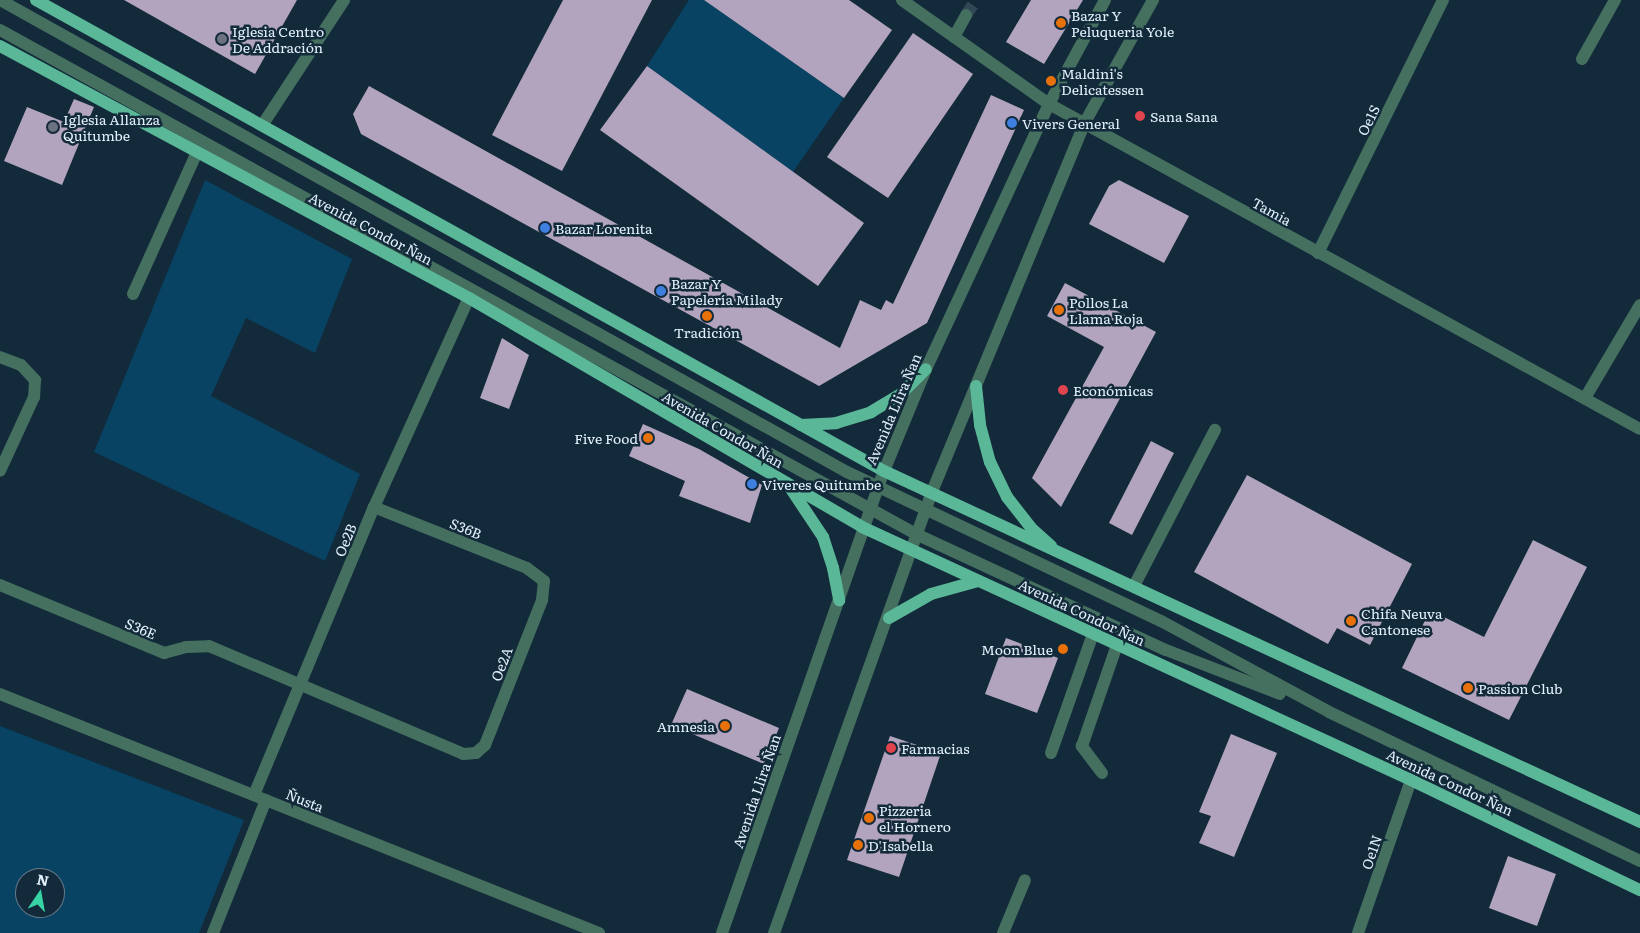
<!DOCTYPE html>
<html>
<head>
<meta charset="utf-8">
<style>
	body { margin:0 }
	#map { position:relative; width:1640px; height:933px; overflow:hidden; background:#122a3a; font-family:Literata,serif }
	div>[style] { position:absolute }
	.green>* { inset:0; background:#084364 }
	.building>* { inset:0; background:#b2a3bf }
	.minor-tunnel>* { height:12px; margin-top:-6px; transform-origin:0; background:repeating-linear-gradient(90deg,#314857 0 12px,transparent 0 18px) }
	.minor>* { height:12px; margin:-6px; padding:0 6px; transform-origin:6px; border-radius:6px; background:#456f5f }
	.major>* { height:12px; margin:-6px; padding:0 6px; transform-origin:6px; border-radius:6px; background:#5ab797 }
	.dots>* { width:14px; height:14px; translate:-50% -50%; box-sizing:border-box; border:2px solid #122a3a; border-radius:50% }
	span { translate:-50% -50%; white-space:nowrap; text-align:center; line-height:1.15; -webkit-text-stroke:5px #122a3a; paint-order:stroke }
	.poi-label { font-size:14px; color:#e2f1fc }
	.left { translate:0 -50%; text-align:left }
	.right { translate:-100% -50%; text-align:right }
	.street-label { font-size:14px; color:#e2f1fc }
	.north { position:absolute; left:15px; top:868px; width:50px; height:50px; box-sizing:border-box; background:#122a3a; border:1px solid #657a88; border-radius:50%; rotate:12deg; font-size:14px; font-weight:700; line-height:20px; text-align:center; color:#e2f1fc }
	.north::after { content:''; display:block; margin:auto; width:18px; height:22px; background:#39d4a5; clip-path:polygon(50% 0,100% 100%,50% 72%,0 100%) }
</style>
</head>
<body>
<div id="map">
	<div class="green">
		<div style="clip-path:polygon(689px 0,704px 0,844px 98px,793px 172px,647px 66px)"></div>
		<div style="clip-path:polygon(205px 180px,352px 259px,315px 353px,246px 318px,211px 396px,360px 474px,325px 561px,94px 452px)"></div>
		<div style="clip-path:polygon(evenodd,0 726px,244px 820px,199px 933px,0 933px,0 726px,25px 878px,55px 878px,55px 908px,25px 908px,25px 878px)"></div>
	</div>
	<div class="building">
		<div style="clip-path:polygon(124px 0,297px 0,255px 74px)"></div>
		<div style="clip-path:polygon(563px 0,652px 0,562px 171px,492px 135px)"></div>
		<div style="clip-path:polygon(704px 0,849px 0,892px 30px,844px 98px)"></div>
		<div style="clip-path:polygon(1031px 0,1083px 0,1044px 64px,1006px 42px)"></div>
		<div style="clip-path:polygon(913px 33px,973px 74px,888px 198px,827px 157px)"></div>
		<div style="clip-path:polygon(647px 66px,864px 223px,818px 286px,600px 130px)"></div>
		<div style="clip-path:polygon(369px 86px,840px 348px,860px 300px,881px 310px,886px 300px,893px 304px,991px 95px,1024px 110px,927px 323px,819px 386px,361px 134px,353px 114px)"></div>
		<div style="clip-path:polygon(74px 99px,94px 107px,62px 185px,4px 161px,27px 107px,64px 122px)"></div>
		<div style="clip-path:polygon(1119px 180px,1189px 216px,1164px 263px,1089px 224px,1109px 186px)"></div>
		<div style="clip-path:polygon(1065px 283px,1156px 332px,1061px 507px,1032px 478px,1104px 347px,1047px 316px)"></div>
		<div style="clip-path:polygon(502px 338px,529px 355px,509px 409px,480px 398px)"></div>
		<div style="clip-path:polygon(643px 424px,699px 449px,762px 485px,750px 523px,679px 496px,685px 481px,629px 456px)"></div>
		<div style="clip-path:polygon(1151px 441px,1174px 453px,1132px 535px,1109px 523px)"></div>
		<div style="clip-path:polygon(1247px 475px,1412px 564px,1370px 645px,1337px 628px,1328px 644px,1194px 572px)"></div>
		<div style="clip-path:polygon(1533px 540px,1587px 567px,1509px 720px,1402px 668px,1430px 610px,1484px 637px)"></div>
		<div style="clip-path:polygon(1006px 638px,1058px 658px,1037px 713px,985px 694px)"></div>
		<div style="clip-path:polygon(687px 689px,779px 728px,764px 764px,671px 725px)"></div>
		<div style="clip-path:polygon(1231px 734px,1277px 753px,1234px 857px,1199px 843px,1211px 816px,1199px 812px)"></div>
		<div style="clip-path:polygon(890px 736px,941px 753px,899px 877px,847px 860px)"></div>
		<div style="clip-path:polygon(1508px 856px,1556px 874px,1537px 926px,1489px 908px)"></div>
	</div>
	<div class="minor-tunnel">
		<div style="left:966px;top:15px;width:18px;rotate:-56deg"></div>
	</div>
	<div class="minor">
		<div style="left:0;top:0;width:970px;rotate:29.13deg"></div>
		<div style="left:847px;top:472px;width:348px;rotate:25.4deg"></div>
		<div style="left:1161px;top:621px;width:191px;rotate:28.4deg"></div>
		<div style="left:1329px;top:712px;width:345px;rotate:25.6deg"></div>
		<div style="left:902px;top:0;width:180px;rotate:35.3deg"></div>
		<div style="left:1049px;top:104px;width:674px;rotate:28.81deg"></div>
		<div style="left:0;top:30px;width:1048px;rotate:28.82deg"></div>
		<div style="left:918px;top:535px;width:273px;rotate:24.9deg"></div>
		<div style="left:1166px;top:650px;width:122px;rotate:21.1deg"></div>
		<div style="left:954px;top:37px;width:25px;rotate:-61deg"></div>
		<div style="left:1582px;top:59px;width:68px;rotate:-60.8deg"></div>
		<div style="left:263px;top:124px;width:148px;rotate:-56.8deg"></div>
		<div style="left:1318px;top:253px;width:282px;rotate:-63.7deg"></div>
		<div style="left:133px;top:294px;width:156px;rotate:-65.7deg"></div>
		<div style="left:0;top:357px;width:22px;rotate:21deg"></div>
		<div style="left:21px;top:365px;width:21px;rotate:47deg"></div>
		<div style="left:35px;top:380px;width:17px;rotate:93deg"></div>
		<div style="left:34px;top:397px;width:81px;rotate:114.7deg"></div>
		<div style="left:1585px;top:398px;width:108px;rotate:-59.4deg"></div>
		<div style="left:0;top:585px;width:178px;rotate:22.5deg"></div>
		<div style="left:164px;top:653px;width:23px;rotate:-15deg"></div>
		<div style="left:186px;top:647px;width:23px;rotate:-2deg"></div>
		<div style="left:209px;top:646px;width:276px;rotate:23deg"></div>
		<div style="left:463px;top:754px;width:13px;rotate:-4deg"></div>
		<div style="left:476px;top:753px;width:12px;rotate:-42deg"></div>
		<div style="left:485px;top:745px;width:156px;rotate:-68.5deg"></div>
		<div style="left:542px;top:600px;width:19px;rotate:-84deg"></div>
		<div style="left:544px;top:581px;width:21px;rotate:-143deg"></div>
		<div style="left:527px;top:568px;width:165px;rotate:-158.3deg"></div>
		<div style="left:1134px;top:586px;width:176px;rotate:-62.6deg"></div>
		<div style="left:0;top:694px;width:645px;rotate:21.75deg"></div>
		<div style="left:1051px;top:753px;width:126px;rotate:-70.6deg"></div>
		<div style="left:1102px;top:773px;width:34px;rotate:-127deg"></div>
		<div style="left:1082px;top:746px;width:107px;rotate:-70.9deg"></div>
		<div style="left:254px;top:795px;width:312px;rotate:-67.4deg"></div>
		<div style="left:374px;top:507px;width:230px;rotate:-65.6deg"></div>
		<div style="left:213px;top:933px;width:143px;rotate:-68.3deg"></div>
		<div style="left:722px;top:933px;width:490px;rotate:-70.7deg"></div>
		<div style="left:884px;top:471px;width:110px;rotate:-67.6deg"></div>
		<div style="left:926px;top:369px;width:292px;rotate:-65.1deg"></div>
		<div style="left:1049px;top:104px;width:118px;rotate:-61.7deg"></div>
		<div style="left:774px;top:933px;width:466px;rotate:-70.3deg"></div>
		<div style="left:931px;top:494px;width:400px;rotate:-67.5deg"></div>
		<div style="left:1084px;top:124px;width:142px;rotate:-60.9deg"></div>
		<div style="left:1003px;top:933px;width:57px;rotate:-67.5deg"></div>
		<div style="left:1358px;top:933px;width:162px;rotate:-70.9deg"></div>
	</div>
	<div class="major">
		<div style="left:36px;top:0;width:970px;rotate:29.05deg"></div>
		<div style="left:884px;top:471px;width:834px;rotate:24.9deg"></div>
		<div style="left:0;top:46px;width:532px;rotate:28.25deg"></div>
		<div style="left:469px;top:298px;width:455px;rotate:30.2deg"></div>
		<div style="left:862px;top:527px;width:604px;rotate:24.74deg"></div>
		<div style="left:1411px;top:780px;width:254px;rotate:25.7deg"></div>
		<div style="left:976px;top:386px;width:39px;rotate:84deg"></div>
		<div style="left:980px;top:425px;width:38px;rotate:75deg"></div>
		<div style="left:990px;top:462px;width:39px;rotate:64deg"></div>
		<div style="left:1007px;top:497px;width:39px;rotate:52deg"></div>
		<div style="left:1031px;top:528px;width:27px;rotate:42deg"></div>
		<div style="left:801px;top:425px;width:35px;rotate:-3deg"></div>
		<div style="left:836px;top:423px;width:37px;rotate:-17deg"></div>
		<div style="left:871px;top:412px;width:35px;rotate:-31deg"></div>
		<div style="left:901px;top:394px;width:35px;rotate:-45deg"></div>
		<div style="left:791px;top:489px;width:58px;rotate:56.3deg"></div>
		<div style="left:823px;top:537px;width:33px;rotate:72deg"></div>
		<div style="left:833px;top:568px;width:33px;rotate:79deg"></div>
		<div style="left:889px;top:618px;width:48px;rotate:-29.7deg"></div>
		<div style="left:931px;top:594px;width:49px;rotate:-15.5deg"></div>
	</div>
	<div class="dots">
		<div style="left:1061px;top:23px;background:#e8710a"></div>
		<div style="left:222px;top:39px;background:#6b7280"></div>
		<div style="left:1051px;top:81px;background:#e8710a"></div>
		<div style="left:1140px;top:116px;background:#e0444e"></div>
		<div style="left:1012px;top:123px;background:#3f7fe0"></div>
		<div style="left:53px;top:127px;background:#6b7280"></div>
		<div style="left:545px;top:228px;background:#3f7fe0"></div>
		<div style="left:661px;top:291px;background:#3f7fe0"></div>
		<div style="left:1059px;top:310px;background:#e8710a"></div>
		<div style="left:707px;top:316px;background:#e8710a"></div>
		<div style="left:1063px;top:390px;background:#e0444e"></div>
		<div style="left:648px;top:438px;background:#e8710a"></div>
		<div style="left:752px;top:484px;background:#3f7fe0"></div>
		<div style="left:1351px;top:621px;background:#e8710a"></div>
		<div style="left:1063px;top:649px;background:#e8710a"></div>
		<div style="left:1468px;top:688px;background:#e8710a"></div>
		<div style="left:725px;top:726px;background:#e8710a"></div>
		<div style="left:891px;top:748px;background:#e0444e"></div>
		<div style="left:869px;top:818px;background:#e8710a"></div>
		<div style="left:858px;top:845px;background:#e8710a"></div>
	</div>
	<div class="poi-label">
		<span class="left" style="left:1071px;top:23px">Bazar Y<br>Peluqueria Yole</span>
		<span class="left" style="left:232px;top:39px">Iglesia Centro<br>De Addración</span>
		<span class="left" style="left:1061px;top:81px">Maldini's<br>Delicatessen</span>
		<span class="left" style="left:1150px;top:116px">Sana Sana</span>
		<span class="left" style="left:63px;top:127px">Iglesia Allanza<br>Quitumbe</span>
		<span class="left" style="left:1022px;top:123px">Vivers General</span>
		<span class="left" style="left:555px;top:228px">Bazar Lorenita</span>
		<span class="left" style="left:671px;top:291px">Bazar Y<br>Papelería Milady</span>
		<span class="left" style="left:1069px;top:310px">Pollos La<br>Llama Roja</span>
		<span style="left:707px;top:332px">Tradición</span>
		<span class="left" style="left:1073px;top:390px">Económicas</span>
		<span class="right" style="left:638px;top:438px">Five Food</span>
		<span class="left" style="left:762px;top:484px">Viveres Quitumbe</span>
		<span class="left" style="left:1361px;top:621px">Chifa Neuva<br>Cantonese</span>
		<span class="right" style="left:1053px;top:649px">Moon Blue</span>
		<span class="left" style="left:1478px;top:688px">Passion Club</span>
		<span class="right" style="left:715px;top:726px">Amnesia</span>
		<span class="left" style="left:901px;top:748px">Farmacias</span>
		<span class="left" style="left:879px;top:818px">Pizzeria<br>el Hornero</span>
		<span class="left" style="left:868px;top:845px">D'Isabella</span>
	</div>
	<div class="street-label">
		<span style="left:1368px;top:120px;rotate:-64deg">Oe1S</span>
		<span style="left:1272px;top:211px;rotate:29deg">Tamia</span>
		<span style="left:371px;top:228px;rotate:28deg">Avenida Condor Ñan</span>
		<span style="left:893px;top:409px;rotate:-67deg">Avenida Llira Ñan</span>
		<span style="left:723px;top:429px;rotate:30deg">Avenida Condor Ñan</span>
		<span style="left:466px;top:528px;rotate:22deg">S36B</span>
		<span style="left:345px;top:540px;rotate:-67deg">Oe2B</span>
		<span style="left:1082px;top:612px;rotate:25deg">Avenida Condor Ñan</span>
		<span style="left:141px;top:628px;rotate:23deg">S36E</span>
		<span style="left:501px;top:664px;rotate:-69deg">Oe2A</span>
		<span style="left:1450px;top:782px;rotate:25deg">Avenida Condor Ñan</span>
		<span style="left:756px;top:791px;rotate:-71deg">Avenida Llira Ñan</span>
		<span style="left:305px;top:800px;rotate:22deg">Ñusta</span>
		<span style="left:1371px;top:852px;rotate:-71deg">Oe1N</span>
	</div>
	<div class="north">N</div>
</div>
</body>
</html>
